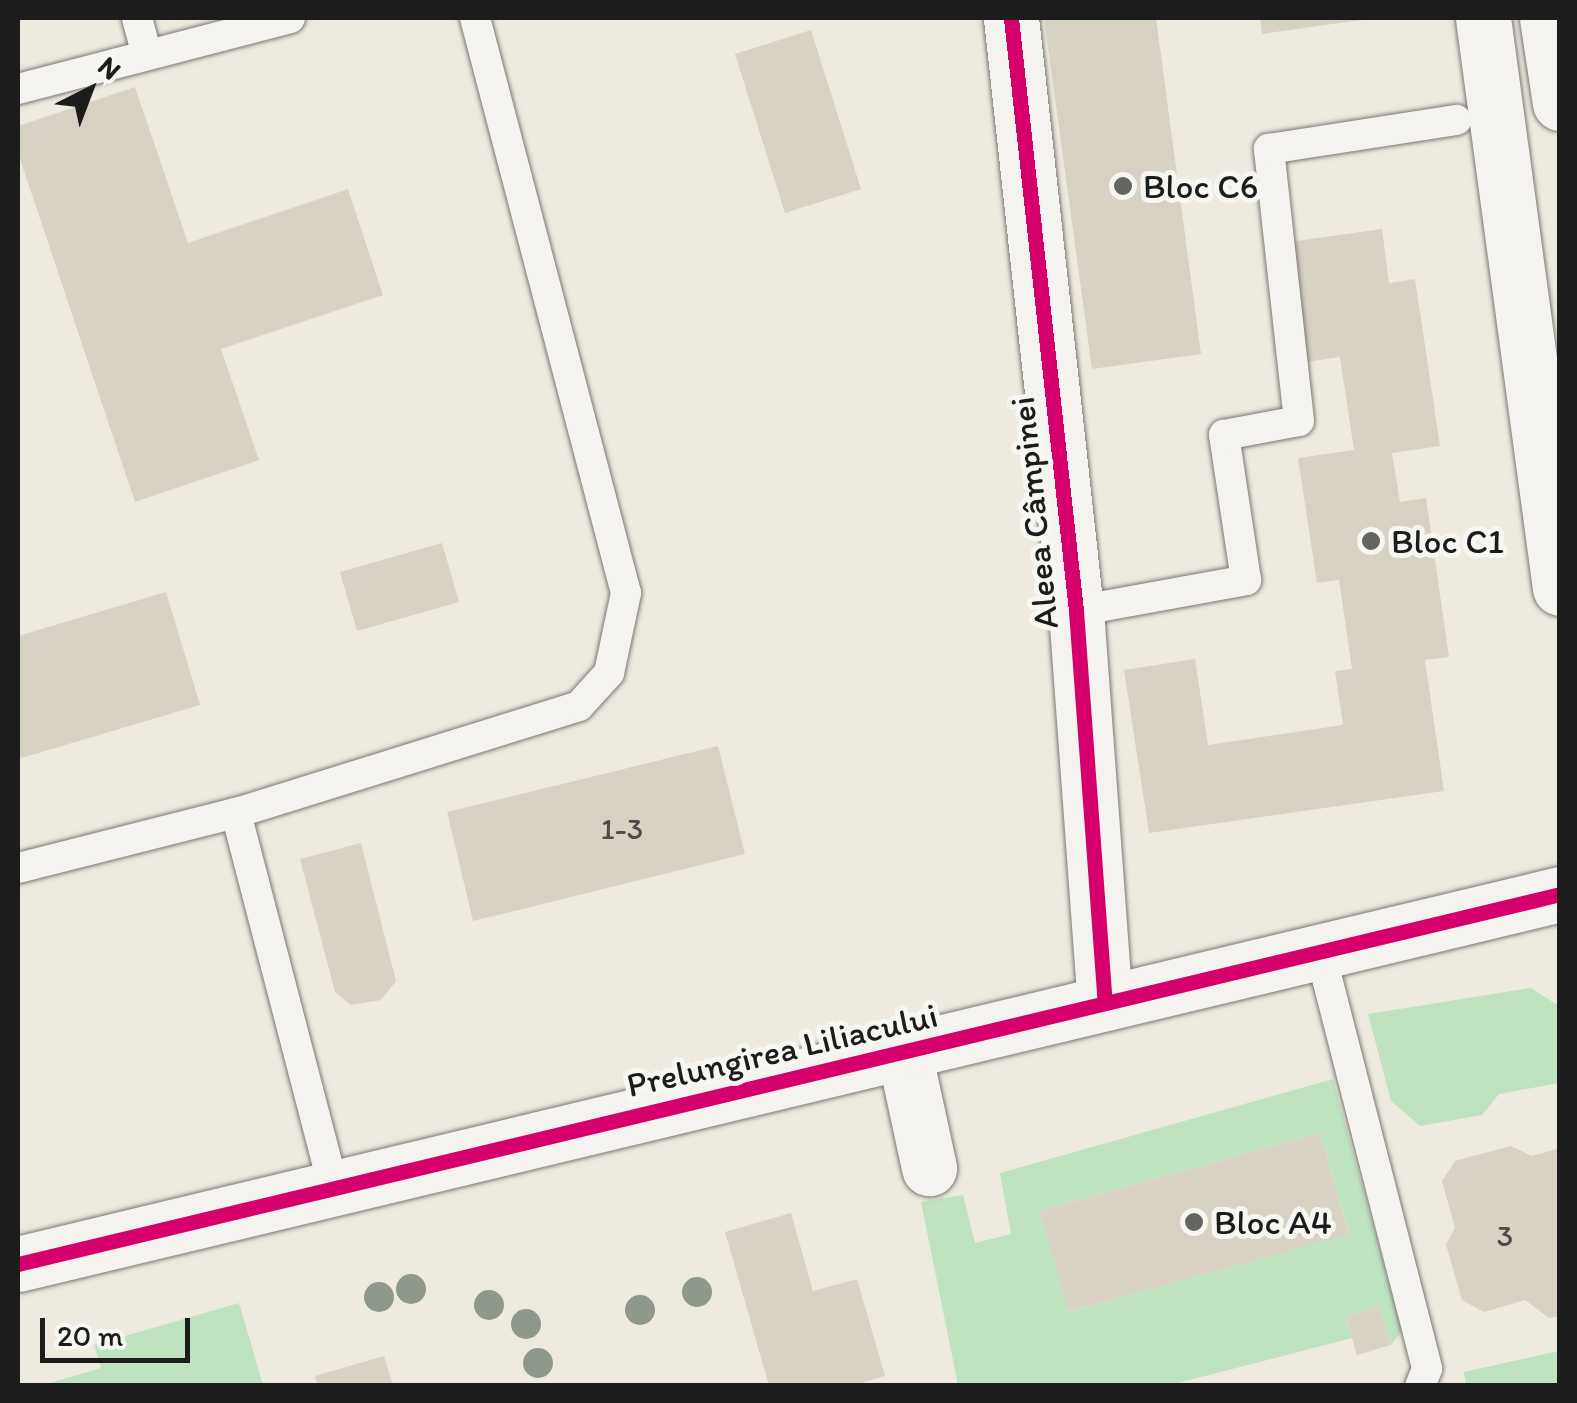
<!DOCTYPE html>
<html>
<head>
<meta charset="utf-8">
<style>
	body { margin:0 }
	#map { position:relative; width:1577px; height:1403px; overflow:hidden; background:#eeeae0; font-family:Itim,sans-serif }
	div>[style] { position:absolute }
	.green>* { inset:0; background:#bfe2c1 }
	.building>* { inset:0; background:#d8d2c5 }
	.roads { filter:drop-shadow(0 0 2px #7a7974) drop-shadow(0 0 2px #7a7974) }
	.lane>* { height:30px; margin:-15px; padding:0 15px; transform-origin:15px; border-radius:15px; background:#f4f3f0 }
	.street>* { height:55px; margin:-27.5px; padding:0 27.5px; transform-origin:27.5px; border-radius:27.5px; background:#f4f3f0 }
	.secondary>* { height:55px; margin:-27.5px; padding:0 27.5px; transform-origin:27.5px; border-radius:27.5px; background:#f4f3f0 }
	.primary>* { height:55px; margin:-27.5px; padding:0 27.5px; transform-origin:27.5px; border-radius:27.5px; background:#f4f3f0 }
	.cycleway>* { height:15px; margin:-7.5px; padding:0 7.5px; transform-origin:7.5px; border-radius:7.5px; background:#d6006c }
	.trees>* { width:30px; height:30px; margin:-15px; border-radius:50%; background:#8f998b }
	.dots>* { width:28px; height:28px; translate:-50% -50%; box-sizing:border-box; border:5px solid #f6f6f2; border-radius:50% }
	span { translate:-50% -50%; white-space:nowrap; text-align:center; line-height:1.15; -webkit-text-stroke:10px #f6f6f2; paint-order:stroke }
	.number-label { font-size:30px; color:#4d4c48 }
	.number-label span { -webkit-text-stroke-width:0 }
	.poi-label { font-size:35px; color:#1c1c1c }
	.left { translate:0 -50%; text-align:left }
	.street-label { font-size:35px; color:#1c1c1c }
	.frame { position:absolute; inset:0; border:20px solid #1c1c1c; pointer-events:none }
	.north { position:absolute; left:40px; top:40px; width:100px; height:100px; -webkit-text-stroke:8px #f6f6f2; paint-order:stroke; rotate:42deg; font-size:28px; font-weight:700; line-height:40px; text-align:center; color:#1c1c1c }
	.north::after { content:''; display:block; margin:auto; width:35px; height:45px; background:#1c1c1c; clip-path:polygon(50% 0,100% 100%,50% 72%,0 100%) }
	.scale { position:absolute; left:40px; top:1318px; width:150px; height:45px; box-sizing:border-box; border:5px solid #1c1c1c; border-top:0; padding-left:12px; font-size:30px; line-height:35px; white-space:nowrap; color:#1c1c1c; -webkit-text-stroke:8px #f6f6f2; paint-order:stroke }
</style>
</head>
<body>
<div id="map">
	<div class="green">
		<div style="clip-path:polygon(1531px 988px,1559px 1006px,1559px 1083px,1499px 1094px,1482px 1115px,1420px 1126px,1391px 1101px,1368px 1014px)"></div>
		<div style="clip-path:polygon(evenodd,1333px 1079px,1402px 1331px,1391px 1345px,1379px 1307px,1346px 1316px,1352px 1338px,1170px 1385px,958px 1385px,921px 1202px,963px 1195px,975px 1243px,1011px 1234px,1000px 1173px,1333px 1079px,1320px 1133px,1349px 1233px,1069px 1312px,1040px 1211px,1320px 1133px)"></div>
		<div style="clip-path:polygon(239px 1303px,263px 1385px,43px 1385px,101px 1368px,94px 1345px)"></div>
		<div style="clip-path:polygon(1559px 1351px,1559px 1385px,1466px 1385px,1464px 1372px)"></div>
	</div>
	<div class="building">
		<div style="clip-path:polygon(1044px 18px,1156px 18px,1201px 354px,1092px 369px)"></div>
		<div style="clip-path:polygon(1260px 18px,1361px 18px,1361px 20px,1262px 34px)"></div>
		<div style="clip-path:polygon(811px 30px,861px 189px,785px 213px,735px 54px)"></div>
		<div style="clip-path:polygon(135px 87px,188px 243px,348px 189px,383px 295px,221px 349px,259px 460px,135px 502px,18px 153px,18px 126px)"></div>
		<div style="clip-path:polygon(1382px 229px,1389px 283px,1415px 279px,1440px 446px,1392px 453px,1400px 502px,1426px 498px,1449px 657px,1425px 660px,1444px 791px,1149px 833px,1124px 670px,1195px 659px,1208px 745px,1343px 725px,1335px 671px,1352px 669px,1339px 580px,1317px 583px,1298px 458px,1354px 450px,1340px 357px,1307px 362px,1289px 242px)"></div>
		<div style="clip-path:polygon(442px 543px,459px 602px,357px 631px,340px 572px)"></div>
		<div style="clip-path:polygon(166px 592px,200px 705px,18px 759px,18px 636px)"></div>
		<div style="clip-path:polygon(718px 746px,745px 854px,473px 921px,447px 812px)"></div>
		<div style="clip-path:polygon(361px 843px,396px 981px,381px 1000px,351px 1005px,335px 992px,300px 859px)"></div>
		<div style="clip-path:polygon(1320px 1133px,1349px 1234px,1068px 1312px,1040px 1211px)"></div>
		<div style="clip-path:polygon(1511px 1146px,1532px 1156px,1560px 1148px,1560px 1316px,1549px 1318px,1525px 1300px,1484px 1312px,1462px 1300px,1446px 1245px,1455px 1228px,1442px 1181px,1455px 1161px)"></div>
		<div style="clip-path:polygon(791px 1213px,813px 1291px,857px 1279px,885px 1376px,851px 1386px,769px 1386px,725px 1232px)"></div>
		<div style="clip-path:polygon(1379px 1307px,1391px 1345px,1357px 1355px,1346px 1316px)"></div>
		<div style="clip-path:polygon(384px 1356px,393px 1386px,318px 1386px,315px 1376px)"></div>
	</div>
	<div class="roads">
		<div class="lane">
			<div style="left:137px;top:18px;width:38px;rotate:75deg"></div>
			<div style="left:18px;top:89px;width:281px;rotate:-14.6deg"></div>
			<div style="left:1076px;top:611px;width:173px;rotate:-10.3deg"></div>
			<div style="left:1246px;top:580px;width:147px;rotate:-98.6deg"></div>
			<div style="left:1224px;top:435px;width:76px;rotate:-10.6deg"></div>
			<div style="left:1299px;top:421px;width:274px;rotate:-96.3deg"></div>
			<div style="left:1269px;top:149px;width:190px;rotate:-8.8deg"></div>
			<div style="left:236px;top:813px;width:388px;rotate:75.4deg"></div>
			<div style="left:18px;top:868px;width:225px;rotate:-14.2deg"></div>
			<div style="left:236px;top:813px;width:359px;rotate:-17.3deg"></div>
			<div style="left:579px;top:706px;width:45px;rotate:-47.7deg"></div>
			<div style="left:609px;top:673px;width:82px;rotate:-78deg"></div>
			<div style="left:626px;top:593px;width:594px;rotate:-104.71deg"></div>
			<div style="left:1320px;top:951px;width:431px;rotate:75.6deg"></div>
			<div style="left:1427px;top:1369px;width:18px;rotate:112deg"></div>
		</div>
		<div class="street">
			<div style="left:1011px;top:18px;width:597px;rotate:83.74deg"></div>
			<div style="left:1076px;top:611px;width:393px;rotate:85.8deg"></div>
			<div style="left:904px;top:1052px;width:119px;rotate:77.8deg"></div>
			<div style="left:18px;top:1264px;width:1586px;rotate:-13.49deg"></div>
		</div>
		<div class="secondary">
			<div style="left:1547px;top:18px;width:86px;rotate:81.3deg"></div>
		</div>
		<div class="primary">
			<div style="left:1483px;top:18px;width:575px;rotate:82.31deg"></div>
		</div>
	</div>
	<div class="cycleway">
		<div style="left:1011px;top:18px;width:597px;rotate:83.74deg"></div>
		<div style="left:1076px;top:611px;width:393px;rotate:85.8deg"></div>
		<div style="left:18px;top:1264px;width:1586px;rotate:-13.49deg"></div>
	</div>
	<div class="trees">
		<div style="left:411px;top:1289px"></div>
		<div style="left:697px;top:1292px"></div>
		<div style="left:379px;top:1297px"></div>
		<div style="left:489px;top:1305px"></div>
		<div style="left:640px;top:1310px"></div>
		<div style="left:526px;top:1324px"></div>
		<div style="left:538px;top:1363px"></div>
	</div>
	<div class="dots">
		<div style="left:1123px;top:186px;background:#666461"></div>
		<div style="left:1371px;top:541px;background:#666461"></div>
		<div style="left:1194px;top:1222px;background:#666461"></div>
	</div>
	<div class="number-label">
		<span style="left:622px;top:829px">1-3</span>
		<span style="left:1505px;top:1236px">3</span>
	</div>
	<div class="poi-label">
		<span class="left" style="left:1143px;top:186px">Bloc C6</span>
		<span class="left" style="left:1391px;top:541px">Bloc C1</span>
		<span class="left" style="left:1214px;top:1222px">Bloc A4</span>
	</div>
	<div class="street-label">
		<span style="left:1034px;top:513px;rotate:-96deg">Aleea Câmpinei</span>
		<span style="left:782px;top:1050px;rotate:-13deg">Prelungirea Liliacului</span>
	</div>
	<div class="frame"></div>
	<div class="north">N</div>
	<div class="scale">20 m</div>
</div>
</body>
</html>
